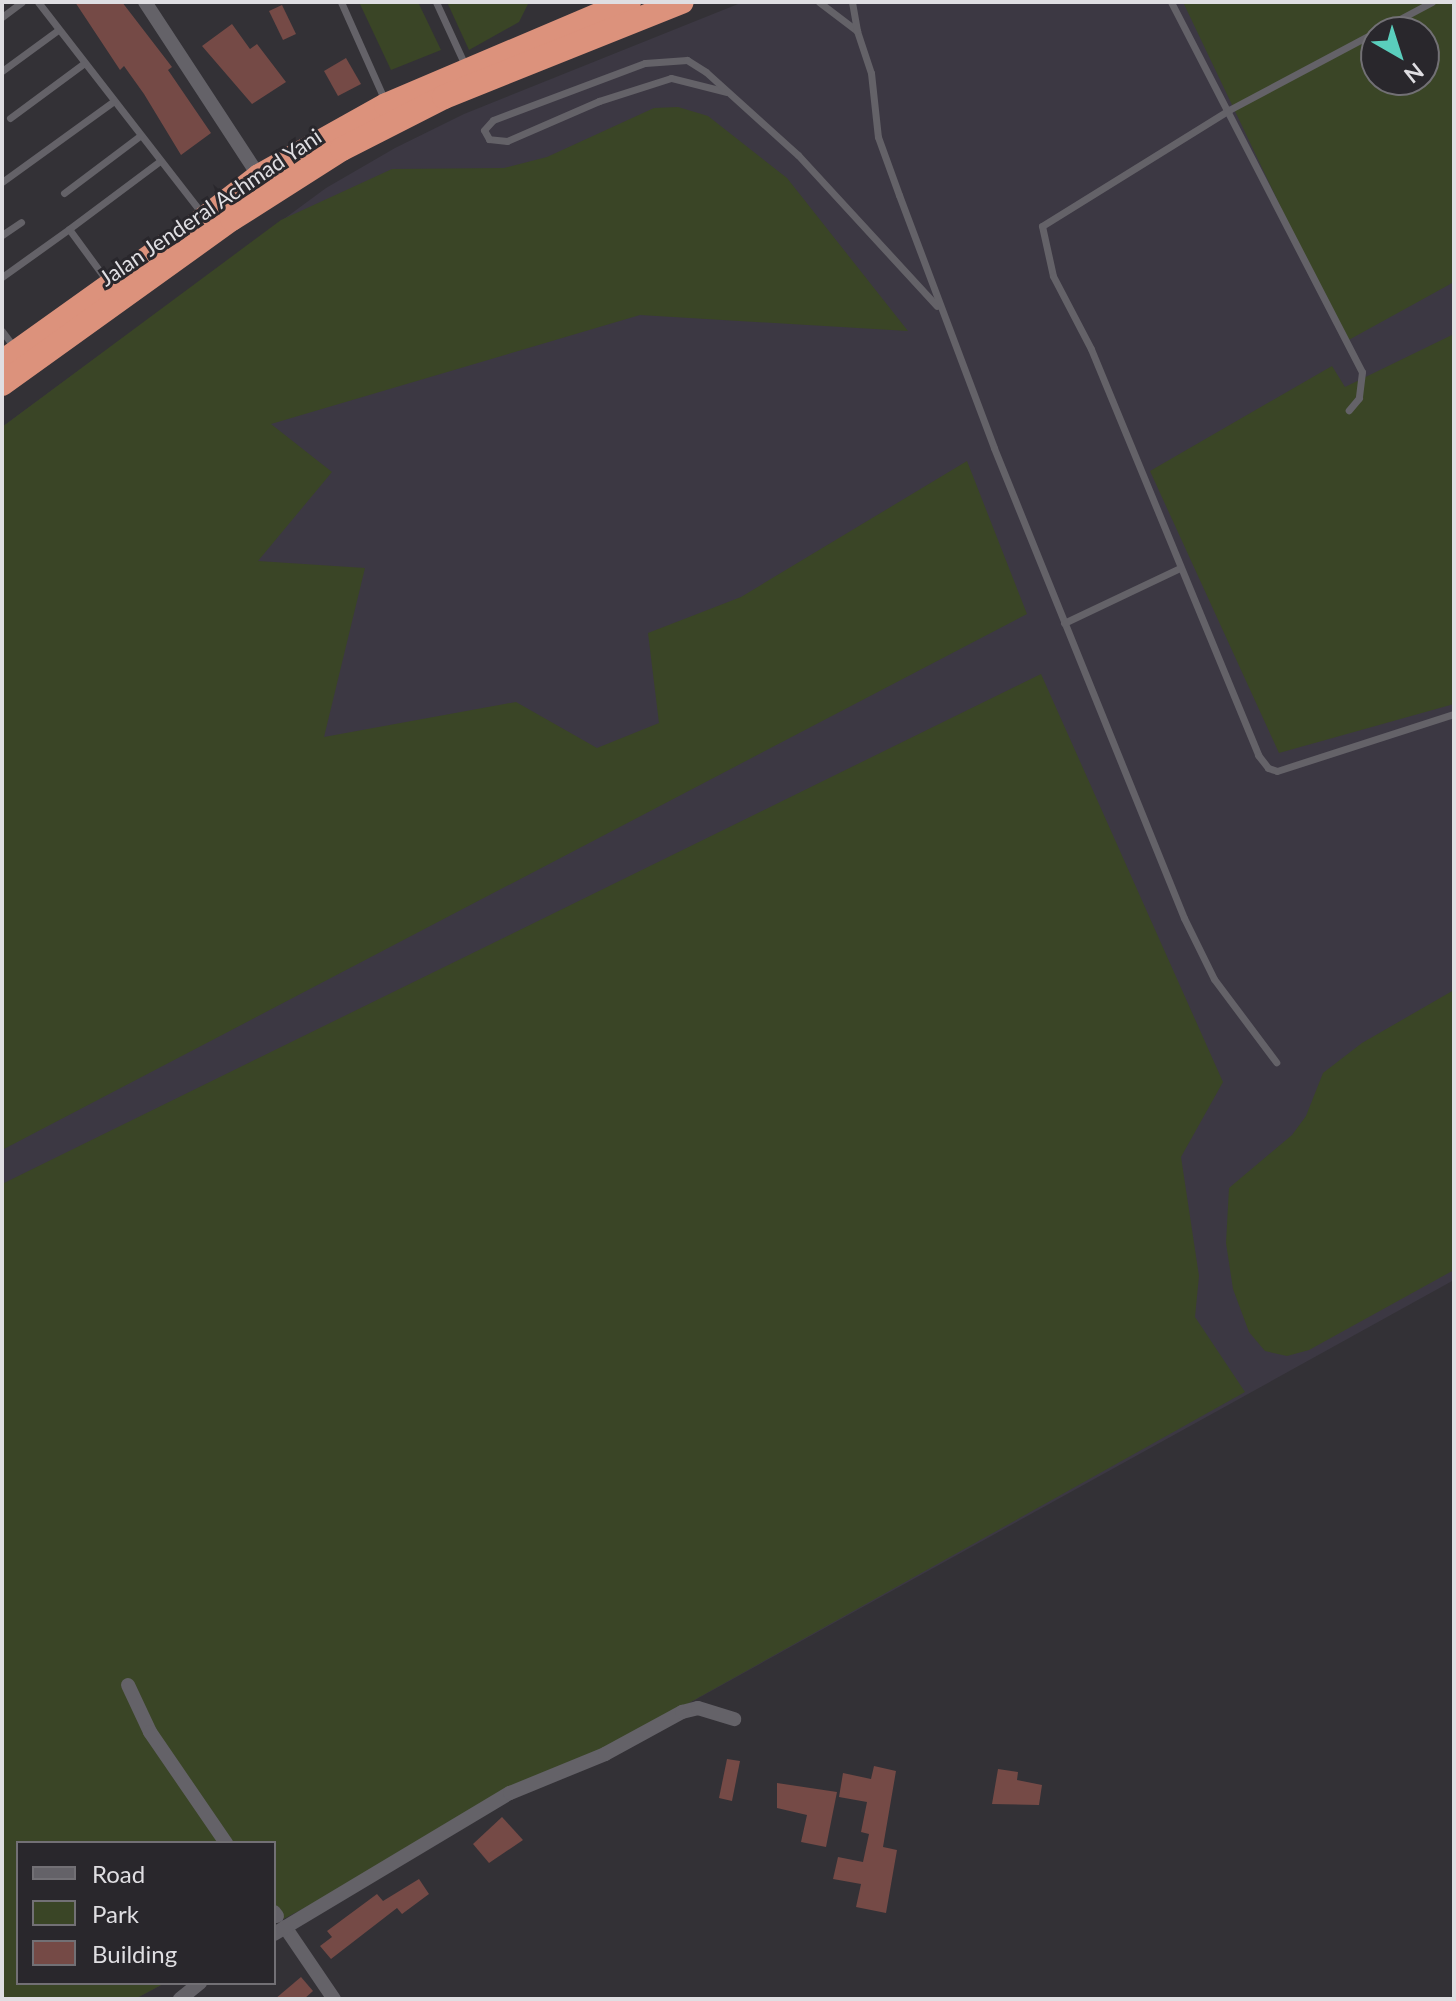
<!DOCTYPE html>
<html>
<head>
<meta charset="utf-8">
<style>
	body { margin:0 }
	#map { position:relative; width:1456px; height:2001px; overflow:hidden; background:#333136; font-family:Lato,sans-serif }
	div>[style] { position:absolute }
	.built>* { inset:0; background:#3c3843 }
	.green>* { inset:0; background:#3a4526 }
	.building>* { inset:0; background:#754a46 }
	.lane>* { height:7px; margin:-3.5px; padding:0 3.5px; transform-origin:3.5px; border-radius:3.5px; background:#646268 }
	.street>* { height:14px; margin:-7px; padding:0 7px; transform-origin:7px; border-radius:7px; background:#646268 }
	.highway>* { height:24px; margin:-12px; padding:0 12px; transform-origin:12px; border-radius:12px; background:#dc927c }
	span { translate:-50% -50%; white-space:nowrap; text-align:center; line-height:1.15; -webkit-text-stroke:6px #29272c; paint-order:stroke }
	.street-label { font-size:22px; color:#dfdee2 }
	.frame { position:absolute; inset:0; border:4px solid #dfdee2; pointer-events:none }
	.legend { position:absolute; left:16px; top:1841px; width:260px; height:144px; box-sizing:border-box; background:#29272c; border:2px solid #727075; margin:0; padding:10px 14px; list-style:none; font-size:24px; color:#dfdee2 }
	.legend li { display:flex; align-items:center; gap:16px; height:40px }
	.legend b { width:40px; border:2px solid #727075 }
	.north { position:absolute; left:1360px; top:16px; width:80px; height:80px; box-sizing:border-box; background:#29272c; border:2px solid #727075; border-radius:50%; rotate:141deg; font-size:22px; font-weight:700; line-height:32px; text-align:center; color:#dfdee2 }
	.north::after { content:''; display:block; margin:auto; width:28px; height:36px; background:#5acebd; clip-path:polygon(50% 0,100% 100%,50% 72%,0 100%) }
</style>
</head>
<body>
<div id="map">
	<div class="built">
		<div style="clip-path:polygon(evenodd,743px 2px,1454px 2px,1454px 1280px,628px 1737px,274px 1924px,274px 1843px,18px 1843px,18px 1983px,165px 1983px,135px 1999px,2px 1999px,2px 427px,326px 188px,395px 148px,464px 114px,743px 2px,1376px 32px,1424px 32px,1424px 80px,1376px 80px,1376px 32px)"></div>
	</div>
	<div class="green">
		<div style="clip-path:polygon(359px 2px,418px 2px,441px 50px,391px 70px)"></div>
		<div style="clip-path:polygon(447px 2px,529px 2px,519px 22px,469px 50px)"></div>
		<div style="clip-path:polygon(evenodd,1183px 2px,1454px 2px,1454px 282px,1345px 342px,1183px 2px,1376px 32px,1424px 32px,1424px 80px,1376px 80px,1376px 32px)"></div>
		<div style="clip-path:polygon(678px 107px,708px 116px,787px 178px,908px 331px,640px 315px,271px 424px,332px 472px,258px 561px,365px 568px,324px 737px,516px 702px,597px 748px,659px 723px,648px 633px,741px 597px,967px 461px,1027px 614px,2px 1150px,2px 427px,281px 220px,392px 169px,504px 168px,547px 157px,654px 108px)"></div>
		<div style="clip-path:polygon(1454px 334px,1454px 704px,1279px 753px,1150px 471px,1332px 366px,1345px 387px)"></div>
		<div style="clip-path:polygon(1041px 674px,1223px 1082px,1181px 1157px,1199px 1276px,1195px 1317px,1245px 1392px,628px 1737px,274px 1924px,274px 1843px,18px 1843px,18px 1983px,165px 1983px,135px 1999px,2px 1999px,2px 1184px)"></div>
		<div style="clip-path:polygon(1454px 990px,1454px 1270px,1309px 1350px,1287px 1356px,1265px 1351px,1249px 1332px,1233px 1289px,1226px 1243px,1229px 1188px,1292px 1135px,1306px 1116px,1323px 1073px,1362px 1043px)"></div>
	</div>
	<div class="building">
		<div style="clip-path:polygon(75px 2px,122px 2px,172px 67px,168px 70px,211px 133px,181px 155px,144px 94px,124px 66px,120px 70px)"></div>
		<div style="clip-path:polygon(282px 5px,296px 34px,283px 40px,269px 11px)"></div>
		<div style="clip-path:polygon(232px 24px,250px 49px,257px 44px,286px 82px,252px 104px,202px 46px)"></div>
		<div style="clip-path:polygon(346px 58px,361px 84px,338px 96px,324px 71px)"></div>
		<div style="clip-path:polygon(727px 1759px,740px 1761px,732px 1801px,719px 1798px)"></div>
		<div style="clip-path:polygon(874px 1766px,896px 1771px,883px 1847px,897px 1850px,886px 1913px,856px 1907px,861px 1884px,833px 1879px,838px 1857px,863px 1862px,869px 1834px,861px 1832px,867px 1802px,839px 1797px,843px 1773px,871px 1779px)"></div>
		<div style="clip-path:polygon(998px 1769px,1018px 1772px,1017px 1780px,1042px 1785px,1039px 1805px,992px 1804px)"></div>
		<div style="clip-path:polygon(777px 1783px,837px 1792px,826px 1847px,801px 1842px,807px 1815px,777px 1808px)"></div>
		<div style="clip-path:polygon(502px 1817px,523px 1840px,489px 1863px,473px 1844px)"></div>
		<div style="clip-path:polygon(419px 1879px,429px 1894px,402px 1914px,397px 1908px,331px 1959px,320px 1946px,332px 1937px,327px 1931px,377px 1894px,383px 1901px)"></div>
		<div style="clip-path:polygon(301px 1977px,313px 1991px,304px 1999px,275px 1999px)"></div>
	</div>
	<div class="lane">
		<div style="left:38px;top:2px;width:269px;rotate:52.2deg"></div>
		<div style="left:341px;top:2px;width:111px;rotate:66deg"></div>
		<div style="left:436px;top:2px;width:69px;rotate:65.3deg"></div>
		<div style="left:819px;top:2px;width:48px;rotate:37.3deg"></div>
		<div style="left:857px;top:31px;width:44px;rotate:71.6deg"></div>
		<div style="left:871px;top:73px;width:64px;rotate:83.8deg"></div>
		<div style="left:878px;top:137px;width:62px;rotate:70.1deg"></div>
		<div style="left:899px;top:195px;width:270px;rotate:69.4deg"></div>
		<div style="left:994px;top:448px;width:507px;rotate:67.99deg"></div>
		<div style="left:1184px;top:918px;width:68px;rotate:63.8deg"></div>
		<div style="left:1214px;top:979px;width:104px;rotate:53.2deg"></div>
		<div style="left:852px;top:2px;width:29px;rotate:80deg"></div>
		<div style="left:1171px;top:2px;width:416px;rotate:62.7deg"></div>
		<div style="left:1362px;top:372px;width:26px;rotate:97deg"></div>
		<div style="left:1359px;top:398px;width:16px;rotate:130deg"></div>
		<div style="left:1432px;top:2px;width:230px;rotate:152deg"></div>
		<div style="left:1229px;top:110px;width:220px;rotate:148.2deg"></div>
		<div style="left:1042px;top:226px;width:51px;rotate:77.6deg"></div>
		<div style="left:1053px;top:276px;width:82px;rotate:62.5deg"></div>
		<div style="left:1091px;top:349px;width:439px;rotate:67.6deg"></div>
		<div style="left:1258px;top:755px;width:16px;rotate:52deg"></div>
		<div style="left:1268px;top:768px;width:9px;rotate:18deg"></div>
		<div style="left:1277px;top:771px;width:186px;rotate:-17.9deg"></div>
		<div style="left:2px;top:17px;width:25px;rotate:-37deg"></div>
		<div style="left:2px;top:71px;width:69px;rotate:-36.2deg"></div>
		<div style="left:727px;top:92px;width:58px;rotate:-166deg"></div>
		<div style="left:671px;top:78px;width:76px;rotate:162.3deg"></div>
		<div style="left:599px;top:101px;width:100px;rotate:156.5deg"></div>
		<div style="left:507px;top:141px;width:18px;rotate:-174deg"></div>
		<div style="left:489px;top:139px;width:10px;rotate:-119deg"></div>
		<div style="left:484px;top:130px;width:13px;rotate:-48deg"></div>
		<div style="left:493px;top:120px;width:162px;rotate:-20.6deg"></div>
		<div style="left:645px;top:63px;width:42px;rotate:-4.1deg"></div>
		<div style="left:687px;top:60px;width:22px;rotate:32deg"></div>
		<div style="left:706px;top:72px;width:124px;rotate:42.1deg"></div>
		<div style="left:798px;top:155px;width:205px;rotate:47.4deg"></div>
		<div style="left:10px;top:118px;width:91px;rotate:-36.5deg"></div>
		<div style="left:2px;top:182px;width:138px;rotate:-35.9deg"></div>
		<div style="left:64px;top:193px;width:96px;rotate:-37deg"></div>
		<div style="left:2px;top:235px;width:23px;rotate:-34deg"></div>
		<div style="left:2px;top:277px;width:82px;rotate:-35.6deg"></div>
		<div style="left:107px;top:281px;width:64px;rotate:-126.2deg"></div>
		<div style="left:69px;top:229px;width:114px;rotate:-36.8deg"></div>
		<div style="left:2px;top:331px;width:21px;rotate:53deg"></div>
		<div style="left:1064px;top:623px;width:128px;rotate:-25.4deg"></div>
	</div>
	<div class="street">
		<div style="left:145px;top:2px;width:208px;rotate:56.8deg"></div>
		<div style="left:128px;top:1685px;width:52px;rotate:64.9deg"></div>
		<div style="left:150px;top:1732px;width:135px;rotate:55.6deg"></div>
		<div style="left:274px;top:1912px;width:5px;rotate:53deg"></div>
		<div style="left:285px;top:1927px;width:87px;rotate:55.8deg"></div>
		<div style="left:274px;top:1934px;width:275px;rotate:-30.9deg"></div>
		<div style="left:510px;top:1793px;width:103px;rotate:-22.3deg"></div>
		<div style="left:605px;top:1754px;width:88px;rotate:-28.6deg"></div>
		<div style="left:682px;top:1712px;width:16px;rotate:-14deg"></div>
		<div style="left:698px;top:1708px;width:38px;rotate:17deg"></div>
		<div style="left:180px;top:1999px;width:26px;rotate:-39deg"></div>
	</div>
	<div class="highway">
		<div style="left:197px;top:224px;width:78px;rotate:-37.7deg"></div>
		<div style="left:259px;top:176px;width:145px;rotate:-29.2deg"></div>
		<div style="left:386px;top:105px;width:264px;rotate:-23deg"></div>
		<div style="left:2px;top:362px;width:201px;rotate:-35.5deg"></div>
		<div style="left:2px;top:384px;width:283px;rotate:-35.7deg"></div>
		<div style="left:232px;top:219px;width:130px;rotate:-32.5deg"></div>
		<div style="left:342px;top:149px;width:114px;rotate:-27deg"></div>
		<div style="left:444px;top:97px;width:256px;rotate:-21.8deg"></div>
	</div>
	<div class="street-label">
		<span style="left:210px;top:207px;rotate:-34deg">Jalan Jenderal Achmad Yani</span>
	</div>
	<div class="frame"></div>
	<ul class="legend">
	<li><b style="height:10px;background:#646268"></b>Road</li>
	<li><b style="height:22px;background:#3a4526"></b>Park</li>
	<li><b style="height:22px;background:#754a46"></b>Building</li>
	</ul>
	<div class="north">N</div>
</div>
</body>
</html>
